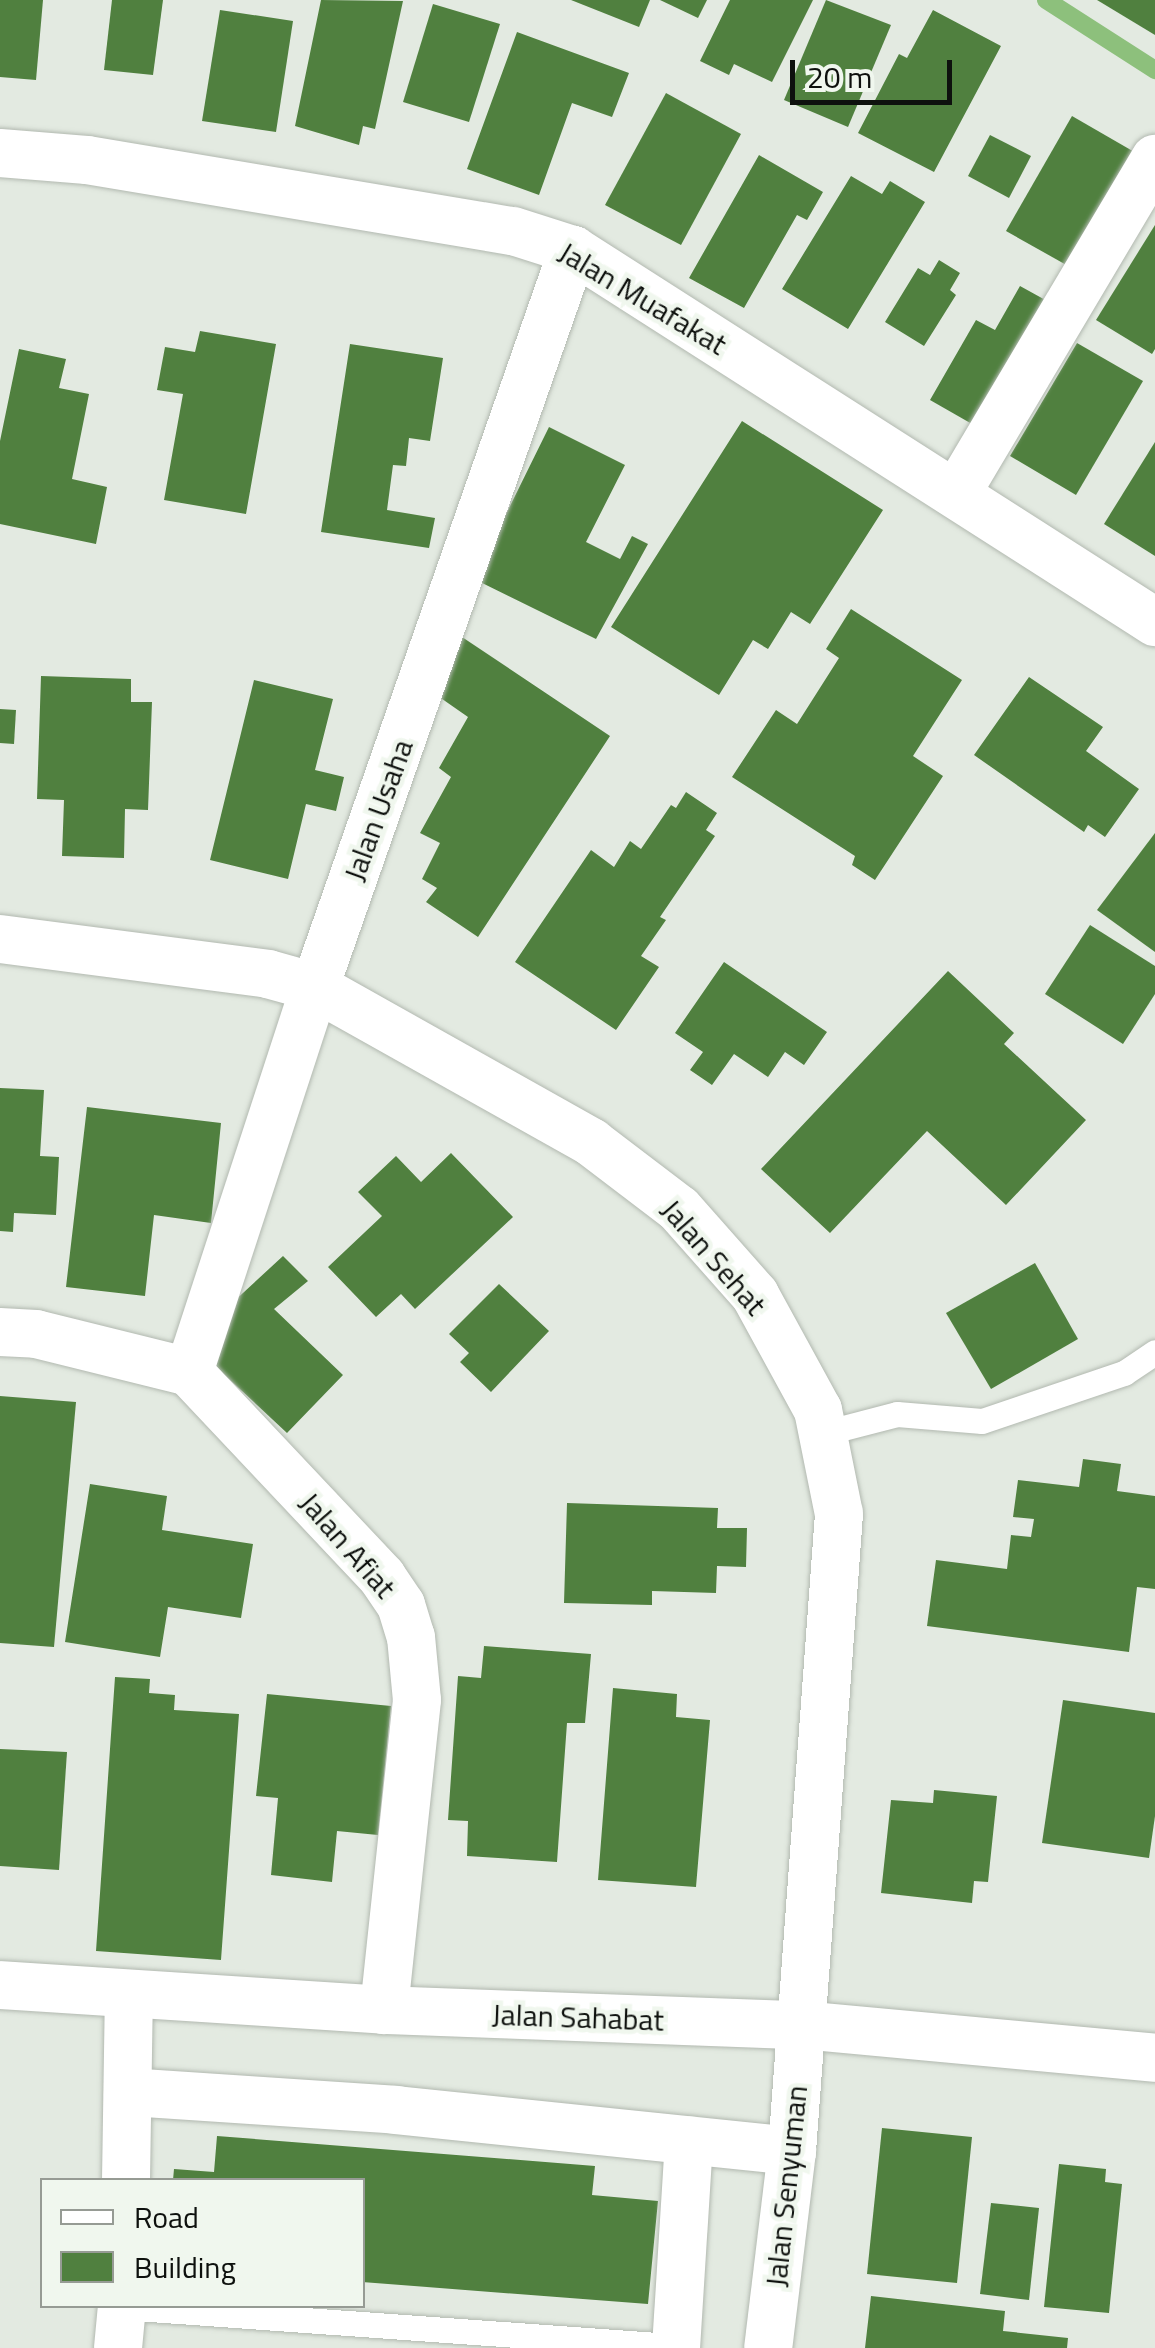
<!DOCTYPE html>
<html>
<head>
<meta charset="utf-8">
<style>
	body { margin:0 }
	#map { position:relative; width:1155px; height:2348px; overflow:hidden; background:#e3eae1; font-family:"Titillium Web",sans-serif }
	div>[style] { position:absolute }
	.stream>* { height:18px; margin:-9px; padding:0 9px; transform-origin:9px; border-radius:9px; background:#8dc07c }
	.building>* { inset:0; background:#50803f }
	.roads { filter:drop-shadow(0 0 2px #b2b9b0) drop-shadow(0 0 2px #b2b9b0) }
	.service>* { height:25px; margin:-12.5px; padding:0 12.5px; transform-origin:12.5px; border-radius:12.5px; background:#fff }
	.minor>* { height:48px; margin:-24px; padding:0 24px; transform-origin:24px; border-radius:24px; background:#fff }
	span { translate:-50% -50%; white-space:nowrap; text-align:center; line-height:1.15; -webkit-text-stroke:9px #f0f7ee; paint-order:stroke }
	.street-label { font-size:30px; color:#0e110e }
	.legend { position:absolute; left:40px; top:2178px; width:325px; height:130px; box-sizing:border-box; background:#f0f7ee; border:2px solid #969b94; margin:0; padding:12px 18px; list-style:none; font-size:30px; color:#0e110e }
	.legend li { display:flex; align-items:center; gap:20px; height:50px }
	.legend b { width:50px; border:2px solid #969b94 }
	.scale { position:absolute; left:790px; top:60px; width:162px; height:45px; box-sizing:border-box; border:5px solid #0e110e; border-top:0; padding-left:12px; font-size:30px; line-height:35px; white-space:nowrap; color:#0e110e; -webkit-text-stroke:8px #f0f7ee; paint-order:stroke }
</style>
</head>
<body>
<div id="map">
	<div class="stream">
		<div style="left:1046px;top:0;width:130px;rotate:32.7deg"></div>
	</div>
	<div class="building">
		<div style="clip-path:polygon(0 0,43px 0,36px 80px,0 77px)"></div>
		<div style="clip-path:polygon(112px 0,163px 0,153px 75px,104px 70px)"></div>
		<div style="clip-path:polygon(321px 0,403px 1px,375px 129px,363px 126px,359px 145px,295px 126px)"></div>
		<div style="clip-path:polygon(571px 0,650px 0,639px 27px)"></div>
		<div style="clip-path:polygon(660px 0,707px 0,698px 18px)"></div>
		<div style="clip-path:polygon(730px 0,813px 0,772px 82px,734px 64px,729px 75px,700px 61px)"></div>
		<div style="clip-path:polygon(826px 0,891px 25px,848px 127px,784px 100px)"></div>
		<div style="clip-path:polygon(1097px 0,1155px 0,1155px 35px)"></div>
		<div style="clip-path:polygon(433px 4px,500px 24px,469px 122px,403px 102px)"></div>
		<div style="clip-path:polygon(220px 10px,293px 21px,276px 132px,202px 121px)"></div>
		<div style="clip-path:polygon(933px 10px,1001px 46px,934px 172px,858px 133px,899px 54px,907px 58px)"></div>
		<div style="clip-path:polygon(517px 32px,629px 73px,612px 117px,572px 103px,539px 195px,467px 169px)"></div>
		<div style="clip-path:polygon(666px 93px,741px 134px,681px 245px,605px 205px)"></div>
		<div style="clip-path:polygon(1072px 116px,1143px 157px,1077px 271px,1006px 231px)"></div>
		<div style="clip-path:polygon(990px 135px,1031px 156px,1009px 198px,968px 176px)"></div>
		<div style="clip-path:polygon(759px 155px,823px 192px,807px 220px,797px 215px,744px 308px,689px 278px)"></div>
		<div style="clip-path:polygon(851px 176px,882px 194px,890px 181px,925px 202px,848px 329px,782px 289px)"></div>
		<div style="clip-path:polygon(1155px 225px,1155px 349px,1152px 354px,1096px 320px)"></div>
		<div style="clip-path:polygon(939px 260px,960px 273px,950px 290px,956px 295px,924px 346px,885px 322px,918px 268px,930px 275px)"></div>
		<div style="clip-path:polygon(1020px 286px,1058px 307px,986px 432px,930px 400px,976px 320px,995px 330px)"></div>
		<div style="clip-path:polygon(200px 331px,276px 344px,246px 514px,164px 500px,183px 394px,157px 390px,165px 347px,195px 352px)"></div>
		<div style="clip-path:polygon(1077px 343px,1143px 381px,1076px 495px,1010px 456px)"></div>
		<div style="clip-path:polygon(350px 344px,443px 358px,430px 441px,409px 438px,406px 466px,393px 465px,387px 510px,435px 518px,429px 548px,321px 532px)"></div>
		<div style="clip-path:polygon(19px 349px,66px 359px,59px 388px,89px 394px,72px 479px,107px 487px,96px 544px,0 524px,0 441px)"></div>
		<div style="clip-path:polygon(742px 421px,883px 510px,810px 624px,791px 612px,768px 649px,753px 640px,719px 695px,611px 627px)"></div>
		<div style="clip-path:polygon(549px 427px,625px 465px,586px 542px,620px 559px,632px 536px,648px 544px,596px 639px,474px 579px)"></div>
		<div style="clip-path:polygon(1155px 442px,1155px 556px,1104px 524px)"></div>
		<div style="clip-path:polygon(851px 609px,962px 680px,913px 756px,943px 776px,875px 880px,852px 865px,855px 856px,732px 777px,776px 710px,797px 724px,839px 658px,826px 649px)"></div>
		<div style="clip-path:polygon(459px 635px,610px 736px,478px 937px,426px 902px,437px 888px,422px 879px,440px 843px,420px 833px,451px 777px,439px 768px,468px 717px,435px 694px)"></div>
		<div style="clip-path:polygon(41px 676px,131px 679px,131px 702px,152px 702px,148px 810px,125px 809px,124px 858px,62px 856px,64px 800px,37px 799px)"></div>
		<div style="clip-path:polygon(1029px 677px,1103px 727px,1086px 751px,1139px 789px,1105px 837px,1088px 825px,1084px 832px,974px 755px)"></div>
		<div style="clip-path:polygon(254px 680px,333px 699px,315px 770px,344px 777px,336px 811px,306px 804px,288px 879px,210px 860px)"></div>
		<div style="clip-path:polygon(0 709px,16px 710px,14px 744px,0 743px)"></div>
		<div style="clip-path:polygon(686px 792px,717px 813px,706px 830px,715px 836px,660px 917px,666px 920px,641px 956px,659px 967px,616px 1030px,515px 962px,591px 850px,614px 867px,630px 841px,641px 849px,671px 805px,676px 808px)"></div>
		<div style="clip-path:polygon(1155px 833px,1155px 952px,1097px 910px)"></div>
		<div style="clip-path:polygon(1090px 925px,1155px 966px,1155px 994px,1123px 1044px,1045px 994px)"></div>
		<div style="clip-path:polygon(724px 962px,827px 1032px,804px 1065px,785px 1052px,768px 1077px,734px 1054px,712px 1085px,690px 1070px,703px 1052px,675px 1033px)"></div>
		<div style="clip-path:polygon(948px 971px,1014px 1033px,1004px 1044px,1086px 1120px,1006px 1205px,927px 1131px,830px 1233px,761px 1169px)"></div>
		<div style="clip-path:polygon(0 1088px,44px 1090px,40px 1156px,59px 1157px,56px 1215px,14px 1213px,13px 1232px,0 1231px)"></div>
		<div style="clip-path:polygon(87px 1107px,221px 1123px,211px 1223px,154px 1215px,145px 1296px,66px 1287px)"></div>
		<div style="clip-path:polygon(451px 1153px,513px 1217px,415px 1309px,401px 1294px,376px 1317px,328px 1267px,382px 1216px,358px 1192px,396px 1156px,421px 1182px)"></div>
		<div style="clip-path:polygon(283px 1256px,308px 1281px,274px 1309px,343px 1375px,287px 1433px,214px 1365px,231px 1304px)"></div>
		<div style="clip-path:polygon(1035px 1263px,1078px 1339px,991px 1389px,946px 1313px)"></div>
		<div style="clip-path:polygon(499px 1284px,549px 1331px,491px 1392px,460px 1362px,469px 1353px,449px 1334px)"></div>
		<div style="clip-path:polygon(0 1396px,76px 1402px,54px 1647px,0 1643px)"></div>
		<div style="clip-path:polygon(1083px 1459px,1121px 1464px,1117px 1491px,1155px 1496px,1155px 1589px,1137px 1587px,1129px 1652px,927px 1626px,936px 1560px,1007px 1569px,1011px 1535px,1031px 1537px,1034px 1519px,1013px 1517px,1018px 1480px,1079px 1487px)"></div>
		<div style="clip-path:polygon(90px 1484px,167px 1496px,162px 1530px,253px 1544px,241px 1618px,168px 1607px,160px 1657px,65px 1642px)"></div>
		<div style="clip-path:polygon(567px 1503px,718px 1508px,717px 1528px,747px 1528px,746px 1567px,717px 1566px,716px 1593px,652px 1591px,652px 1605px,564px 1603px)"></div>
		<div style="clip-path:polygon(484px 1646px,591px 1654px,585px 1723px,567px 1723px,557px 1862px,467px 1856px,468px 1821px,448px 1820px,458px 1676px,481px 1678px)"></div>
		<div style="clip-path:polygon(115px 1677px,150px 1679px,149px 1693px,175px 1695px,174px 1710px,239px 1714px,221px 1960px,96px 1951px)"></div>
		<div style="clip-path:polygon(613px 1688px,677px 1694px,676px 1717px,710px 1720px,696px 1887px,598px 1880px)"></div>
		<div style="clip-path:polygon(267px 1694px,391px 1706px,378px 1835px,337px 1831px,332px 1882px,271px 1875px,278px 1798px,256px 1796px)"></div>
		<div style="clip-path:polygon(1063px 1700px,1155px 1713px,1155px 1816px,1149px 1858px,1042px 1843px)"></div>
		<div style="clip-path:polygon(0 1749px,67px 1752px,59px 1870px,0 1866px)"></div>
		<div style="clip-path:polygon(934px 1790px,997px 1796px,988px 1882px,974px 1881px,972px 1903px,881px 1893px,891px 1800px,933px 1803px)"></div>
		<div style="clip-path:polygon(882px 2128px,972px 2137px,957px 2283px,867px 2274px)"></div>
		<div style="clip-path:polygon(217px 2136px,595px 2166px,592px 2195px,658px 2201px,648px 2304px,362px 2282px,362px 2180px,173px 2180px,174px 2169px,214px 2172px)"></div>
		<div style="clip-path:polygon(1059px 2164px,1106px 2169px,1105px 2182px,1122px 2184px,1109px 2313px,1044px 2307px)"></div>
		<div style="clip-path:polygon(991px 2203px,1039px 2208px,1029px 2300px,980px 2294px)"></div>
		<div style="clip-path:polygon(871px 2296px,1005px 2311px,1003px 2331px,1068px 2338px,1067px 2348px,865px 2348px)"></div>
	</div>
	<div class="roads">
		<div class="service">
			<div style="left:824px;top:1433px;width:75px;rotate:-14.6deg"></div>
			<div style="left:897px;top:1414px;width:85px;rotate:4.7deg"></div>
			<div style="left:982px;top:1421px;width:150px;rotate:-18.7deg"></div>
			<div style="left:1124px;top:1373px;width:37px;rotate:-34deg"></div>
			<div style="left:122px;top:2307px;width:564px;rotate:4.06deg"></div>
		</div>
		<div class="minor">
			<div style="left:0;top:153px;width:87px;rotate:4.6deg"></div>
			<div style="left:87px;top:160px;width:432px;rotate:9.5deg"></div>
			<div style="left:513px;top:231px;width:63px;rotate:17.6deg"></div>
			<div style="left:573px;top:250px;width:691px;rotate:32.59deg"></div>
			<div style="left:956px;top:494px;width:390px;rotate:-59.3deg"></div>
			<div style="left:0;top:939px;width:270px;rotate:7.4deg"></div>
			<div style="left:268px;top:974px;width:49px;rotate:15.5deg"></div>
			<div style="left:315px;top:987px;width:317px;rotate:29.3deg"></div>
			<div style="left:591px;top:1142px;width:111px;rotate:37.3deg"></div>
			<div style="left:679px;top:1209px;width:115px;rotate:48.5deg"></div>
			<div style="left:755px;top:1295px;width:131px;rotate:61.3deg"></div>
			<div style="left:818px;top:1410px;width:106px;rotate:78.6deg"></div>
			<div style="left:839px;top:1514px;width:639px;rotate:94.22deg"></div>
			<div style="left:792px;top:2151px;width:198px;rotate:96.9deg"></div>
			<div style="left:0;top:1332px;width:36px;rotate:3deg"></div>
			<div style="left:36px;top:1334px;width:158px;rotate:13.9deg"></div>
			<div style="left:189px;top:1372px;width:282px;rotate:46.7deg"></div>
			<div style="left:382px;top:1577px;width:34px;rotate:56deg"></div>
			<div style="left:401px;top:1605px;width:34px;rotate:73deg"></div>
			<div style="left:411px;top:1637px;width:63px;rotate:84.6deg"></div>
			<div style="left:417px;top:1700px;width:312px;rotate:96.1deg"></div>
			<div style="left:189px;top:1372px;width:405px;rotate:-71.9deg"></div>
			<div style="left:315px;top:987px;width:781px;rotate:-70.71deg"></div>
			<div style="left:0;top:1985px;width:385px;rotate:3.7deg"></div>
			<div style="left:384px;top:2010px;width:418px;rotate:2.1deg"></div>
			<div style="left:802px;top:2025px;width:355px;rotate:5.3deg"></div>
			<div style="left:128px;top:2092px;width:269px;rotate:3.8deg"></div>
			<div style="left:396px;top:2110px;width:398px;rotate:5.9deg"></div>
			<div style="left:126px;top:2180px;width:185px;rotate:-89.1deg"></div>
			<div style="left:118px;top:2348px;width:42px;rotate:-84.6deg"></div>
			<div style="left:676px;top:2348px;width:208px;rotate:-86.4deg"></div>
		</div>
	</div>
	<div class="street-label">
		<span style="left:643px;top:298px;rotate:31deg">Jalan Muafakat</span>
		<span style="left:378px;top:810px;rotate:-70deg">Jalan Usaha</span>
		<span style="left:714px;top:1257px;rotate:49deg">Jalan Sehat</span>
		<span style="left:348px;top:1545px;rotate:49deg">Jalan Afiat</span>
		<span style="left:578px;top:2017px;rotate:2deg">Jalan Sahabat</span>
		<span style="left:786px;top:2186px;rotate:-84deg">Jalan Senyuman</span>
	</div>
	<ul class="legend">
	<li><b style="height:12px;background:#fff"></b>Road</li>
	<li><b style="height:28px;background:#50803f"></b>Building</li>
	</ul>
	<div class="scale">20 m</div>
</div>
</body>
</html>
